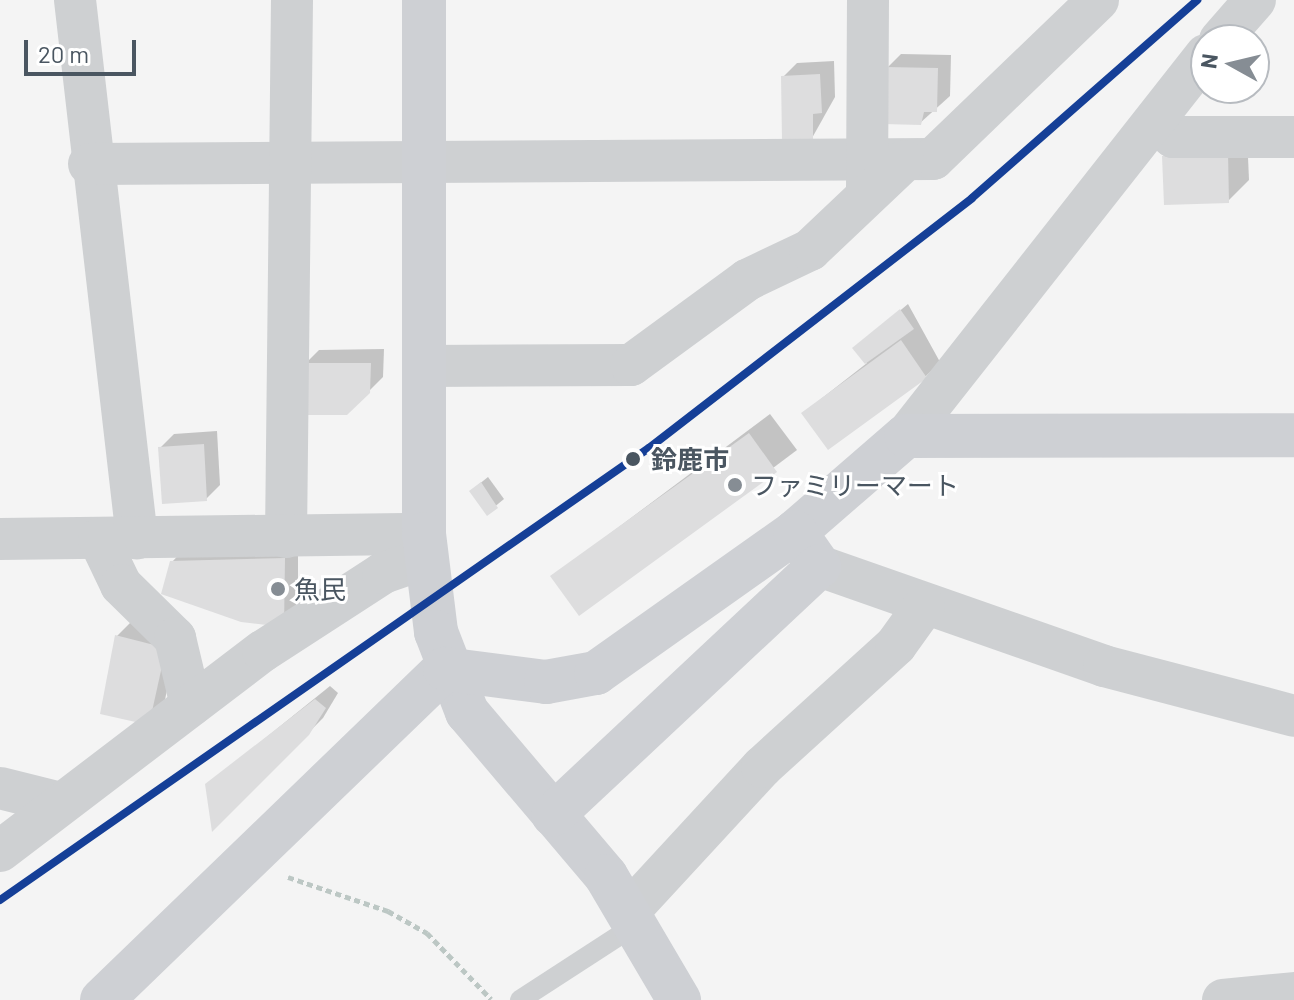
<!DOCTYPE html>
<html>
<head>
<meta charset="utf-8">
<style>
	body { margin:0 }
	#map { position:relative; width:1294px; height:1000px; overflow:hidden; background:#f4f4f4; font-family:Barlow,"Noto Sans JP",sans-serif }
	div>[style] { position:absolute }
	.shadow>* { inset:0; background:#0003 }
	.building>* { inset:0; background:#ddddde }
	.path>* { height:5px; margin-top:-2.5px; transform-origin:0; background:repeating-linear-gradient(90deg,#bcc7c4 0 6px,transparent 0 10px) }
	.lane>* { height:20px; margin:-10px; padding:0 10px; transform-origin:10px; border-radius:10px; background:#ced0d2 }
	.street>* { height:42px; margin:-21px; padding:0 21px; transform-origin:21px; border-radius:21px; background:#ced0d2 }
	.secondary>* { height:44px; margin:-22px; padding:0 22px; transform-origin:22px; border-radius:22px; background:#ced0d4 }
	.rail-1>* { height:8px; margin:-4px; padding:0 4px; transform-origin:4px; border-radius:4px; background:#153f97 }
	.dots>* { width:22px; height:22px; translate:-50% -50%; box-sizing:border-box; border:4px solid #fff; border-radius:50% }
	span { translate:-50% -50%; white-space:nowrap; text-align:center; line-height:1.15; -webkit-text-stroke:6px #fff; paint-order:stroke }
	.stop-label { font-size:26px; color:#4a5661; font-weight:700 }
	.left { translate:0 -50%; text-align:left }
	.poi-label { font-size:26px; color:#4a5661 }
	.north { position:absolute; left:1190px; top:24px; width:80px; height:80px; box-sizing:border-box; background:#fff; border:2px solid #b7bbc0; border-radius:50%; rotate:278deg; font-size:22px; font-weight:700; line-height:32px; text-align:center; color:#4a5661 }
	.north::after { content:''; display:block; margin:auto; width:28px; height:36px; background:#868d94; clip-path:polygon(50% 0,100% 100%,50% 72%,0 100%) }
	.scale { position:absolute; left:24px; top:40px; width:112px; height:36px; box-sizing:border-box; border:4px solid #4a5661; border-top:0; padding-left:10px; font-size:24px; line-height:28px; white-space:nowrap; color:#4a5661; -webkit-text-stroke:6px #fff; paint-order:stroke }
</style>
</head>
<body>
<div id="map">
	<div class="shadow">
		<div style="clip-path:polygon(901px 54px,951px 55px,950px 96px,920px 123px,887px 68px)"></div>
		<div style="clip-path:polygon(834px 61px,835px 97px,812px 138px,783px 77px,797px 63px)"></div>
		<div style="clip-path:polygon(1247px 134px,1249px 180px,1228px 201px,1164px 156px,1185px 136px)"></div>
		<div style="clip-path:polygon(908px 304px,940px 362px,926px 376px,803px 413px,867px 363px,855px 348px)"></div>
		<div style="clip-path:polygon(384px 349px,383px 377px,347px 413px,305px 364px,319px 350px)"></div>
		<div style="clip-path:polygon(770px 414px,797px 450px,579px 613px,552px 577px)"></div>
		<div style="clip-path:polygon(217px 431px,220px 485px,206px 499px,160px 448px,174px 434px)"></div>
		<div style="clip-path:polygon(488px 477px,504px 499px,487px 513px,478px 485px)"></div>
		<div style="clip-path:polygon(298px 544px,298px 611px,242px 620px,172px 562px,186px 547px)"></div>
		<div style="clip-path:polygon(131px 622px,179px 634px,163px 709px,149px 723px,117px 636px)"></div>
		<div style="clip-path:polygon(330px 686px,338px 693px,323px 718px,214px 828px,207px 785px)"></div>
	</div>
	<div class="building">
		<div style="clip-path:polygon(885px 67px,938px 68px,937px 112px,924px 112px,921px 125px,883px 124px)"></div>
		<div style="clip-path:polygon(820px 74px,822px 113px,813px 114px,813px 140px,782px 141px,781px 76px)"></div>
		<div style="clip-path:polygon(1228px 153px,1229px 203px,1164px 205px,1162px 156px)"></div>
		<div style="clip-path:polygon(900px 309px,914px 329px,865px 364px,852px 348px)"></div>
		<div style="clip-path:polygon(901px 340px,927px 378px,828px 450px,801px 413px)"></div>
		<div style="clip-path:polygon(303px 363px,371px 363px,370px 393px,347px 415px,303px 415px)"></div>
		<div style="clip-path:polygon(749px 433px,777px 472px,579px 616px,550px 576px)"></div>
		<div style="clip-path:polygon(204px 444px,207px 501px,162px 504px,158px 447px)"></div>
		<div style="clip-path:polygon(481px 482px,498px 508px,487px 516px,469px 491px)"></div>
		<div style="clip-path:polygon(285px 558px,284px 627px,241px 622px,161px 594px,170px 561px)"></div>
		<div style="clip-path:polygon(115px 635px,166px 648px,149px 725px,100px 714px)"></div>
		<div style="clip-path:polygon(315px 699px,326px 708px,309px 735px,212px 832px,205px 784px)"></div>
	</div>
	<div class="path">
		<div style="left:288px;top:877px;width:106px;rotate:18.8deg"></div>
		<div style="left:388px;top:911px;width:45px;rotate:29.4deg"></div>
		<div style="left:427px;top:933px;width:92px;rotate:45.9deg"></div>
	</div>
	<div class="lane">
		<div style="left:520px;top:1000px;width:140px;rotate:-33deg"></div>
	</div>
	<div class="street">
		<div style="left:75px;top:0;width:542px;rotate:83.43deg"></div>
		<div style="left:1220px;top:40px;width:53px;rotate:-48.8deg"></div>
		<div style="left:1156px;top:122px;width:23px;rotate:41deg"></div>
		<div style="left:1173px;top:137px;width:121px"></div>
		<div style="left:89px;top:164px;width:844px;rotate:-0.34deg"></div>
		<div style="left:933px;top:159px;width:229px;rotate:-43.9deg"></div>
		<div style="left:867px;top:190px;width:190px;rotate:-89.7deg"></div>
		<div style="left:426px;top:366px;width:205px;rotate:-0.3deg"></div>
		<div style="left:631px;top:365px;width:144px;rotate:-36.2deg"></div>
		<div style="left:747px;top:280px;width:70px;rotate:-25.5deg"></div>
		<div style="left:810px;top:250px;width:129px;rotate:-43.4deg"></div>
		<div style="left:906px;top:436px;width:485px;rotate:-51.8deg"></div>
		<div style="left:286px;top:537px;width:537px;rotate:-89.36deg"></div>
		<div style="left:0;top:539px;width:424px;rotate:-0.7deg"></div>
		<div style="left:99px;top:539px;width:51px;rotate:64.4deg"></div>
		<div style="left:121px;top:585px;width:76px;rotate:44.5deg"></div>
		<div style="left:175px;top:638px;width:69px;rotate:76.6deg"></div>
		<div style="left:819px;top:566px;width:302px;rotate:19.3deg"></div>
		<div style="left:1104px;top:666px;width:196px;rotate:14.7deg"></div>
		<div style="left:0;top:788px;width:62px;rotate:14deg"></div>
		<div style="left:0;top:851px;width:330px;rotate:-37.3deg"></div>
		<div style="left:263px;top:651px;width:143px;rotate:-33deg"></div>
		<div style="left:383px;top:573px;width:46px;rotate:-19.2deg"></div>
		<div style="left:630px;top:910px;width:195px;rotate:-47.3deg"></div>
		<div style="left:762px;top:767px;width:181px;rotate:-42.3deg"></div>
		<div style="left:896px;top:645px;width:48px;rotate:-54.3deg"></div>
		<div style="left:1223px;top:1000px;width:71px;rotate:-5.6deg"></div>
	</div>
	<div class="secondary">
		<div style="left:424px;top:0;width:534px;rotate:90deg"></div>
		<div style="left:424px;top:534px;width:99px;rotate:83deg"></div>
		<div style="left:436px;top:632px;width:86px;rotate:68.8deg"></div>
		<div style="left:467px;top:712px;width:215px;rotate:49.7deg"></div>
		<div style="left:606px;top:876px;width:144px;rotate:59.5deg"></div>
		<div style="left:795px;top:532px;width:147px;rotate:-40.9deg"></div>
		<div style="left:906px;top:436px;width:388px;rotate:-0.1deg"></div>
		<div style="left:102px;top:1000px;width:477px;rotate:-44deg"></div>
		<div style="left:445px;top:669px;width:102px;rotate:7.3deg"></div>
		<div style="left:546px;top:682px;width:51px;rotate:-10.2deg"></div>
		<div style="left:596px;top:673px;width:244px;rotate:-35.3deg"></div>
		<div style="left:795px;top:532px;width:42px;rotate:54.8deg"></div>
		<div style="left:819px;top:566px;width:364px;rotate:136.9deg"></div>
	</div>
	<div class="rail-1">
		<div style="left:0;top:900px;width:791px;rotate:-34.86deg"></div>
		<div style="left:649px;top:448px;width:408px;rotate:-37.7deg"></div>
		<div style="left:972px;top:198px;width:300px;rotate:-41.3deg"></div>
	</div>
	<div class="dots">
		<div style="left:633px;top:459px;background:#4a5661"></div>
		<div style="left:735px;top:485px;background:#868d94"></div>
		<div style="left:278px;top:589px;background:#868d94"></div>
	</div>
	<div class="stop-label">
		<span class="left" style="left:651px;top:459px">鈴鹿市</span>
	</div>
	<div class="poi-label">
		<span class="left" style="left:751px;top:485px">ファミリーマート</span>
		<span class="left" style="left:294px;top:589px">魚民</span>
	</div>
	<div class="north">N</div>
	<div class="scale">20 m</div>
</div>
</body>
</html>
